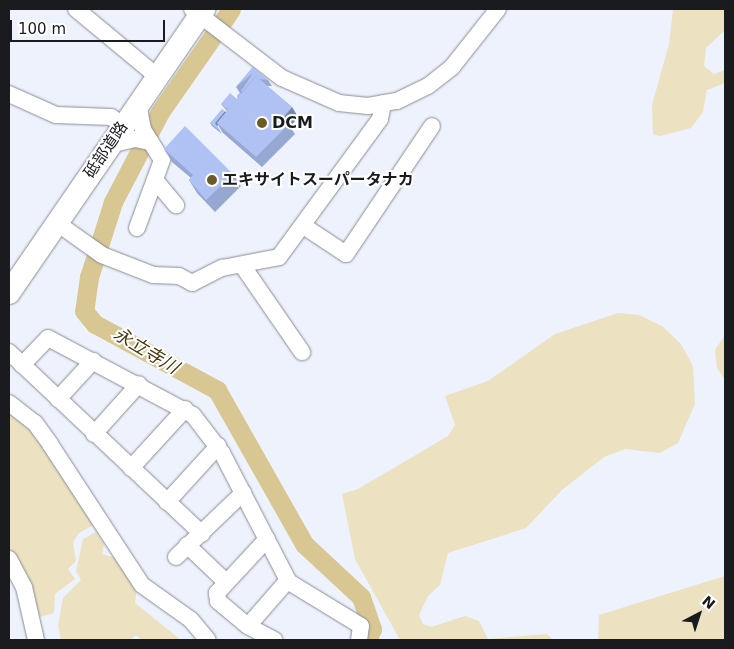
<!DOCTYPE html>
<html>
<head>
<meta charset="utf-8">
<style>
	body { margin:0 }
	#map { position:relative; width:734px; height:649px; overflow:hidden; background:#eef2fc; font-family:"DejaVu Sans","Noto Sans JP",sans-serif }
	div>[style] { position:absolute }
	.green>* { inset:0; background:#ece1c0 }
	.river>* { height:19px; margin:-9.5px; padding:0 9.5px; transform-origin:9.5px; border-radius:9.5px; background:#d8c792 }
	.roads { filter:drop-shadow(0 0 1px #888c95) drop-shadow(0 0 1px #888c95) }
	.minor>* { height:16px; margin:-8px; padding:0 8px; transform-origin:8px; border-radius:8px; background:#fff }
	.highway>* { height:22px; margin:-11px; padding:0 11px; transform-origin:11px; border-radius:11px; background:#fff }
	.wall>* { inset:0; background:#96a7d1 }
	.shaded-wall>* { inset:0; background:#7a88aa }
	.building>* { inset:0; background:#afc2f3 }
	.dots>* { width:14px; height:14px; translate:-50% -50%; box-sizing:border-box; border:2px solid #fff; border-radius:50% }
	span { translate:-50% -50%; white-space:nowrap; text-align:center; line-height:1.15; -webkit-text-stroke:4px #fff; paint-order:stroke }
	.poi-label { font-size:16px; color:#1a1b1f; font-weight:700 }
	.left { translate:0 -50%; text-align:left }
	.street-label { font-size:16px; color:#1a1b1f }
	.water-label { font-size:18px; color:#483b11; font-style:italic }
	.frame { position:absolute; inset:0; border:10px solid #1a1b1f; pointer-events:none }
	.north { position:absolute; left:674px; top:589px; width:50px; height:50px; -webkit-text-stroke:4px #fff; paint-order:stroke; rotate:40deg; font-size:14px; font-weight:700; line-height:20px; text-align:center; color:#1a1b1f }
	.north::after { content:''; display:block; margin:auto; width:18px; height:22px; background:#1a1b1f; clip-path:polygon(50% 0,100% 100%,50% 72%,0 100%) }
	.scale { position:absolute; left:10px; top:20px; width:155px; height:22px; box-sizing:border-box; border:2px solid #1a1b1f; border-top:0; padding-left:6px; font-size:15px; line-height:18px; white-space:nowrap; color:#1a1b1f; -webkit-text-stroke:4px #fff; paint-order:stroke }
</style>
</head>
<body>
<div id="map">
	<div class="green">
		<div style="clip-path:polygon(673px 9px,725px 9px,725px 30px,706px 48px,704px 66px,714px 74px,725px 70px,725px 83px,707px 90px,703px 112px,691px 128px,660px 136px,653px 134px,652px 105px,669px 44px)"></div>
		<div style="clip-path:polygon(618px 313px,639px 315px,662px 326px,681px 344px,693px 366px,695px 404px,678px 443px,660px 453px,625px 449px,604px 457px,562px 490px,526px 528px,448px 553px,440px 585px,428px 596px,419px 615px,423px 624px,431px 627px,465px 616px,479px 621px,488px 639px,547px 634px,553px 640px,400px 640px,355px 559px,342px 494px,358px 489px,448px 436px,455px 425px,445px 396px,488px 381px,555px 334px)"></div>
		<div style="clip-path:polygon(725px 335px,725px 380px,717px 368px,715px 350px)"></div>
		<div style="clip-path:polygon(9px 406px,22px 415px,95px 524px,79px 533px,73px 542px,76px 561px,68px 569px,75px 579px,55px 594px,54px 613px,40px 617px,27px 579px,9px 549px)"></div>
		<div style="clip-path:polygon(96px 532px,104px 544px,102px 554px,116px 558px,137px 588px,135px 603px,181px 640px,142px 640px,136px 635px,130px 640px,61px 640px,58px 625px,63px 598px,81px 580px,76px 571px,83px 539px)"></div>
		<div style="clip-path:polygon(725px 576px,725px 640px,598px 640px,599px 615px)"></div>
	</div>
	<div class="river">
		<div style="left:223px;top:21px;width:14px;rotate:-56deg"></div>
		<div style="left:213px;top:36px;width:93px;rotate:124.9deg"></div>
		<div style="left:160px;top:112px;width:102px;rotate:117.6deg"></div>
		<div style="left:113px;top:202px;width:79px;rotate:107.7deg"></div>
		<div style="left:89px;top:277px;width:34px;rotate:98deg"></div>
		<div style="left:84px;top:311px;width:17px;rotate:50deg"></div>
		<div style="left:95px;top:324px;width:139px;rotate:28.4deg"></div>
		<div style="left:217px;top:390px;width:177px;rotate:60.5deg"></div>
		<div style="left:304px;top:544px;width:78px;rotate:42.9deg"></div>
		<div style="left:361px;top:597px;width:34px;rotate:71deg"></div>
		<div style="left:372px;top:629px;width:12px;rotate:114deg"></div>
	</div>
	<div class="roads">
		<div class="minor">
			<div style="left:76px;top:9px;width:107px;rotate:39.7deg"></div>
			<div style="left:192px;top:9px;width:113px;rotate:37.5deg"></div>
			<div style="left:282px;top:78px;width:62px;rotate:23.7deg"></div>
			<div style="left:339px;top:103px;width:29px;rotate:6deg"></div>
			<div style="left:368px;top:106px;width:29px;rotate:-10deg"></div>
			<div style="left:397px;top:101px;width:34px;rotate:-26deg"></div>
			<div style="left:428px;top:86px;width:31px;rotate:-38deg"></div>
			<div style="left:452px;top:67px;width:74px;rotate:-51.6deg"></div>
			<div style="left:9px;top:94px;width:51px;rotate:24.1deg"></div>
			<div style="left:56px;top:115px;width:55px;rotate:2.1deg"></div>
			<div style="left:111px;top:117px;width:14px;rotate:34deg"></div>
			<div style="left:109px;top:145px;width:27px;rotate:-13deg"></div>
			<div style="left:135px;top:139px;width:16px;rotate:11deg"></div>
			<div style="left:155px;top:180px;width:33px;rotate:50deg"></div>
			<div style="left:57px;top:223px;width:55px;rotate:35.4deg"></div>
			<div style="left:102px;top:255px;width:55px;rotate:21.4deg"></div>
			<div style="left:153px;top:275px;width:26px;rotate:2deg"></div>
			<div style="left:179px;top:276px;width:15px;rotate:28deg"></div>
			<div style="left:192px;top:283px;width:34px;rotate:-27deg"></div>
			<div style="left:222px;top:268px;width:58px;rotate:-10.9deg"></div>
			<div style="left:279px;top:257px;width:171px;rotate:-53.8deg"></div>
			<div style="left:380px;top:119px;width:16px;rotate:-79deg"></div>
			<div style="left:305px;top:227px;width:49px;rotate:33.4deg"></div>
			<div style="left:346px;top:254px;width:154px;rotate:-56.1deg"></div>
			<div style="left:137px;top:228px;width:72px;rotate:-69.8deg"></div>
			<div style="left:162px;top:160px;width:36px;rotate:-122deg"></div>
			<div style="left:143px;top:129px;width:25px;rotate:-101deg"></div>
			<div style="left:242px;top:265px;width:106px;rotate:55.4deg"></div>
			<div style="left:9px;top:352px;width:265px;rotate:43.3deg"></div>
			<div style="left:22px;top:365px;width:37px;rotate:-46deg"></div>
			<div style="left:48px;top:338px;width:164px;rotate:28deg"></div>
			<div style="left:193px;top:415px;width:48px;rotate:52.7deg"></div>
			<div style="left:222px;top:453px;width:145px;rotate:62.6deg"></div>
			<div style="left:289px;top:582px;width:84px;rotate:31.4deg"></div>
			<div style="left:361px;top:626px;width:14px;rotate:98deg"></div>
			<div style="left:58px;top:399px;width:52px;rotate:-47.4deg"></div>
			<div style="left:9px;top:403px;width:33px;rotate:38deg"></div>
			<div style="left:35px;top:423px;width:26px;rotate:54deg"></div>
			<div style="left:50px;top:444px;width:168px;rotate:56.9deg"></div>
			<div style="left:142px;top:585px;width:60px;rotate:35.5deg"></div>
			<div style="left:191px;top:620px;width:26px;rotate:50deg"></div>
			<div style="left:94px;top:434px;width:67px;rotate:-48deg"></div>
			<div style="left:131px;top:468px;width:80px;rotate:-47.5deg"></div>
			<div style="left:167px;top:502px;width:76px;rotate:-47.7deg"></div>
			<div style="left:267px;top:539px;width:74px;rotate:132.8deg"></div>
			<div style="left:217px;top:593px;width:8px;rotate:83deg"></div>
			<div style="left:218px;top:601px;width:39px;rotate:40deg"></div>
			<div style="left:248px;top:626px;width:30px;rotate:28deg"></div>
			<div style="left:187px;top:545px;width:54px;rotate:43.5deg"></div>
			<div style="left:176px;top:557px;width:93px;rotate:-43.7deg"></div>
			<div style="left:9px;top:559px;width:32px;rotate:62deg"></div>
			<div style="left:24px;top:587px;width:54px;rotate:77.2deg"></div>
			<div style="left:248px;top:626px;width:61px;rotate:-49deg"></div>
		</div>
		<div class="highway">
			<div style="left:9px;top:293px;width:345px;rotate:-55.5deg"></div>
		</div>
	</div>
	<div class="wall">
		<div style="clip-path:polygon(253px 67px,268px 80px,272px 86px,267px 86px,292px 107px,298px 117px,290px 127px,295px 134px,262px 167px,223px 133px,218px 125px,217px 126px,222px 134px,212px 126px,210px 123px,227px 111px,221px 104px,237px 99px,238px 97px,237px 96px,240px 93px,236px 87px)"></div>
		<div style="clip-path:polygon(164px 149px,233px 174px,241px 186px,215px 212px,197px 193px,189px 180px,191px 178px,172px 162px)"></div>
	</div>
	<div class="shaded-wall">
		<div style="clip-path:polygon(292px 107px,298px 117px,290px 127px,282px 119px)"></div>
		<div style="clip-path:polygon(225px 111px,227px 114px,217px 123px,218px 125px,217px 126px,222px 134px,215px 123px)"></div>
	</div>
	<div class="building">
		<div style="clip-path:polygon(253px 67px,268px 80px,259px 79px,256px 76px,242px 92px,241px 91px,253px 73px,236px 87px)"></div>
		<div style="clip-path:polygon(256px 76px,292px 107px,282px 119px,289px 124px,256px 157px,217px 123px)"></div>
		<div style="clip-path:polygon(240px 92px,241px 94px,238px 97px,237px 96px)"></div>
		<div style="clip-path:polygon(230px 93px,237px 99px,228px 110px,221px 104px)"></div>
		<div style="clip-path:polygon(222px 109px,225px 111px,215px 123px,220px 131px,210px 123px)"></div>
		<div style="clip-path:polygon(185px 126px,233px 174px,206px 200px,189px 180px,193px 175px,164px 149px)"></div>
	</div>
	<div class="dots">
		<div style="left:262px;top:123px;background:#6b5b29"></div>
		<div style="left:212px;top:180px;background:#6b5b29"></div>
	</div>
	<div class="poi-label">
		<span class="left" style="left:272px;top:123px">DCM</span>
		<span class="left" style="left:222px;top:180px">エキサイトスーパータナカ</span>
	</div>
	<div class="street-label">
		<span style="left:106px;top:150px;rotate:-56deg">砥部道路</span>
	</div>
	<div class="water-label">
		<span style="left:146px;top:351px;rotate:31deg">永立寺川</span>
	</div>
	<div class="frame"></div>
	<div class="north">N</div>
	<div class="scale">100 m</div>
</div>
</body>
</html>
